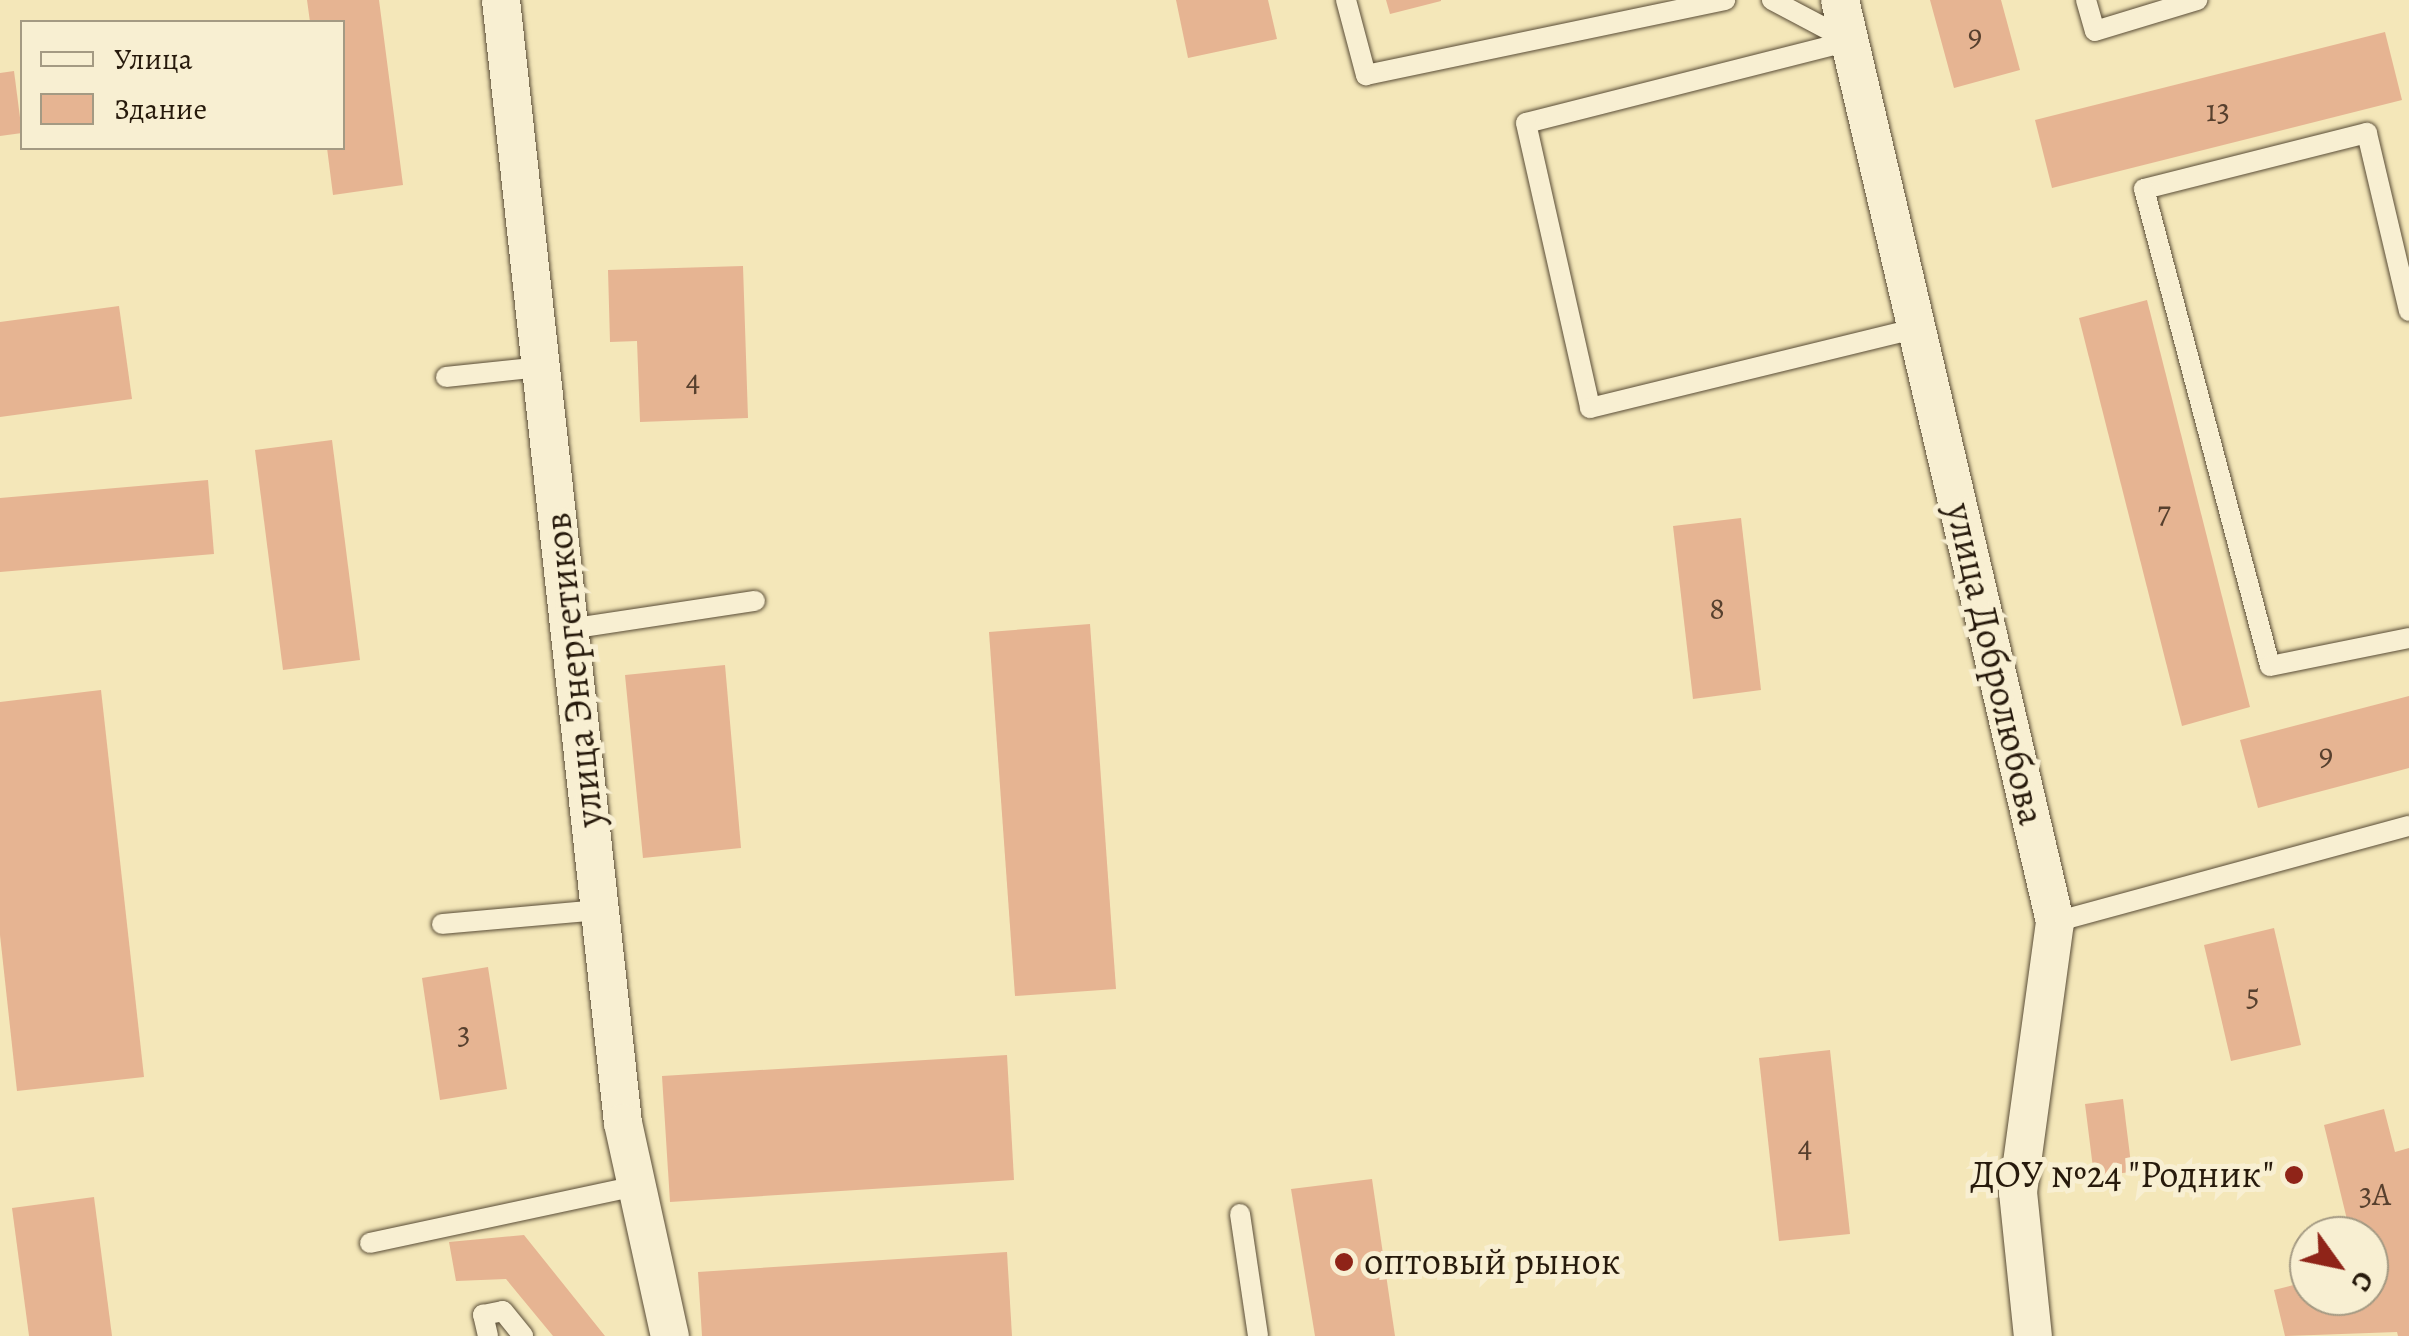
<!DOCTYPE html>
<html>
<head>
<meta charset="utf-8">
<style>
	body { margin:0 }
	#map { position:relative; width:2409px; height:1336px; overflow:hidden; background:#f4e7b9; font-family:Alegreya,serif }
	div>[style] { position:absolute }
	.building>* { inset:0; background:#e6b492 }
	.roads { filter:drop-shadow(0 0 2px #5a4d37) drop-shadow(0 0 2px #5a4d37) }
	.lane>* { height:20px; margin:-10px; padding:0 10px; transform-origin:10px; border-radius:10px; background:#f8efd2 }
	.street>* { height:38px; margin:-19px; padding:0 19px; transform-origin:19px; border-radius:19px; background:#f8efd2 }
	.dots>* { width:28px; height:28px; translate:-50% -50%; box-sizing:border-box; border:5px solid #f8efd2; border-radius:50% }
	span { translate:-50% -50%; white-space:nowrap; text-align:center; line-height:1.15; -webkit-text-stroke:10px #f8efd2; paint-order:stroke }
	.number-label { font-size:32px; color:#57402e }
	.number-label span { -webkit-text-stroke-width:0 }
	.street-label { font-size:38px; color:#271a0c }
	.poi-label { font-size:38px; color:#271a0c }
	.right { translate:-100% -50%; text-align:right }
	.left { translate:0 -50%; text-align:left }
	.legend { position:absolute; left:20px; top:20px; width:325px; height:130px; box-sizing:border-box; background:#f8efd2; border:2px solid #a49a83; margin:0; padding:12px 18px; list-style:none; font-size:30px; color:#271a0c }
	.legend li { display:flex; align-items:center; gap:20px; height:50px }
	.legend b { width:50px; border:2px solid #a49a83 }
	.north { position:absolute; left:2289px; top:1216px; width:100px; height:100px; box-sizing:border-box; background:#f8efd2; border:2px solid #a49a83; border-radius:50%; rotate:123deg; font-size:28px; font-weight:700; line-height:40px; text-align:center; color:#271a0c }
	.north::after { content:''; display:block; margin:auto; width:35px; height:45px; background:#8f2418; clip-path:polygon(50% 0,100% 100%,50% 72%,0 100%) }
</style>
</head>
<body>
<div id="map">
	<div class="building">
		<div style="clip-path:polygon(307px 0,379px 0,403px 185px,333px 195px,327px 148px,342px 148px,342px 22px,310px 22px)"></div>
		<div style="clip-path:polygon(1176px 0,1268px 0,1277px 39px,1188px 58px)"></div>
		<div style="clip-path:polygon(1386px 0,1441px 0,1441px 1px,1390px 14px)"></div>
		<div style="clip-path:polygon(1930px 0,2001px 0,2020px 70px,1954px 88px)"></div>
		<div style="clip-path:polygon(2385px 32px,2402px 100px,2052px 188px,2035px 120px)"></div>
		<div style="clip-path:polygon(14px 71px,22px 133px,0 136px,0 73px)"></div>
		<div style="clip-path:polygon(743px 266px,748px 418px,640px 422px,637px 341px,610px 342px,608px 270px)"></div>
		<div style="clip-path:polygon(2147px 300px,2250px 707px,2182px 726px,2079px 318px)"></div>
		<div style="clip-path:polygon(119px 306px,132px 399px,0 417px,0 322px)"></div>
		<div style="clip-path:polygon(332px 440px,360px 660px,283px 670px,255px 450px)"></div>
		<div style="clip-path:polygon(208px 480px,214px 554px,0 572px,0 498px)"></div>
		<div style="clip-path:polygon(1741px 518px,1761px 690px,1693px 699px,1673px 526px)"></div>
		<div style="clip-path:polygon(1090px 624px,1116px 989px,1015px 996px,989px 632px)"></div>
		<div style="clip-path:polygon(725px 665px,741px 848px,643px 858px,625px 675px)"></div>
		<div style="clip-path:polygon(101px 690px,144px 1077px,17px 1091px,0 935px,0 702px)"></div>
		<div style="clip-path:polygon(2409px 696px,2409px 768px,2258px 808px,2240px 740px)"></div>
		<div style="clip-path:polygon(2274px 928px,2301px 1045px,2231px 1061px,2204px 945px)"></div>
		<div style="clip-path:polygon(488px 967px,507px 1089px,440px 1100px,422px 978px)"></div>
		<div style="clip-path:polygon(1830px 1050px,1850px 1234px,1779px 1241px,1759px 1058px)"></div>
		<div style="clip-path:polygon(1007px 1055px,1014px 1180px,670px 1202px,662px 1076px)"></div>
		<div style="clip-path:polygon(2123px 1099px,2132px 1172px,2094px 1176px,2085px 1104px)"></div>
		<div style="clip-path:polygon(2384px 1109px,2395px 1152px,2409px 1148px,2409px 1336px,2398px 1336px,2397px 1332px,2285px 1336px,2274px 1290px,2309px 1281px,2309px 1296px,2369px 1296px,2369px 1236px,2351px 1236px,2324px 1125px)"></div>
		<div style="clip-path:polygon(1372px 1179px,1395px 1336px,1315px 1336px,1291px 1189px)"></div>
		<div style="clip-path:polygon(94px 1197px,112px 1336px,29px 1336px,12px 1208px)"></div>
		<div style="clip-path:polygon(524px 1235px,605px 1336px,553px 1336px,506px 1279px,456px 1281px,449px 1242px)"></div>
		<div style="clip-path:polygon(1007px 1252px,1012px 1336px,702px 1336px,698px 1272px)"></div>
	</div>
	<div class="roads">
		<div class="lane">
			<div style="left:1346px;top:0;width:78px;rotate:75.1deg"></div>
			<div style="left:1366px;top:75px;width:367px;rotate:-11.8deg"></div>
			<div style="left:1772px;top:0;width:86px;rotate:27.8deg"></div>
			<div style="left:2086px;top:0;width:32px;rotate:74deg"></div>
			<div style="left:2095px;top:31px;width:107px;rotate:-16.9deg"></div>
			<div style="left:1850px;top:41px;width:334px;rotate:165.8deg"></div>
			<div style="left:1526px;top:123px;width:292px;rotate:77.3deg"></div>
			<div style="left:1590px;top:408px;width:337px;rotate:-13.7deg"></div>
			<div style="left:2409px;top:311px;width:183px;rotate:-103.3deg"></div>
			<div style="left:2367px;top:133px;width:230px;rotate:165.9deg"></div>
			<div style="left:2144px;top:189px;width:493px;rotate:75.2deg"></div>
			<div style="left:2270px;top:666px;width:142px;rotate:-11.4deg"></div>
			<div style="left:446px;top:377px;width:96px;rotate:-6deg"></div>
			<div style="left:569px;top:629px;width:188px;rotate:-8.6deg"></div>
			<div style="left:2055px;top:922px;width:367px;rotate:-15.2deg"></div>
			<div style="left:442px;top:924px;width:159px;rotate:-5.1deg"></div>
			<div style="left:1240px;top:1214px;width:123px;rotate:81.6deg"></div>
			<div style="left:370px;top:1243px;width:273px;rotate:-12.1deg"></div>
			<div style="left:488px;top:1336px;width:22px;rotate:-103deg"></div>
			<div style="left:483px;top:1315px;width:20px;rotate:-11deg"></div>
			<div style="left:503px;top:1311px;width:32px;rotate:51deg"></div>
		</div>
		<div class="street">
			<div style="left:501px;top:0;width:1130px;rotate:83.8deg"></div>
			<div style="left:623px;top:1123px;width:218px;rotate:77.6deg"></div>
			<div style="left:1840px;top:0;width:947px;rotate:76.87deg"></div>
			<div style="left:2055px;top:922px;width:273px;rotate:97.8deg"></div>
			<div style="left:2018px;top:1192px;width:145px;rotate:84.1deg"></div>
		</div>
	</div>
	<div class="dots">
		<div style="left:2294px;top:1175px;background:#8f2418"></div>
		<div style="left:1344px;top:1262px;background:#8f2418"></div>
	</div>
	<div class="number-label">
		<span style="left:1975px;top:35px">9</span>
		<span style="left:2218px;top:110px">13</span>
		<span style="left:693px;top:380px">4</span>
		<span style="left:2164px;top:512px">7</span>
		<span style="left:1717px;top:608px">8</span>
		<span style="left:2326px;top:754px">9</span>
		<span style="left:2253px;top:995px">5</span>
		<span style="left:464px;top:1033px">3</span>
		<span style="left:1805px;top:1146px">4</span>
		<span style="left:2375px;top:1194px">3А</span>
	</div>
	<div class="street-label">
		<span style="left:1995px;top:664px;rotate:77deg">улица Добролюбова</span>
		<span style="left:574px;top:670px;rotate:-96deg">улица Энергетиков</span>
	</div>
	<div class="poi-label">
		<span class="right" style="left:2274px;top:1175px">ДОУ №24 "Родник"</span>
		<span class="left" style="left:1364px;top:1262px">оптовый рынок</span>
	</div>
	<ul class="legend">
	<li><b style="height:12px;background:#f8efd2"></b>Улица</li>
	<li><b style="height:28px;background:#e6b492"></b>Здание</li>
	</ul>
	<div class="north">С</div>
</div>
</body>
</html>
